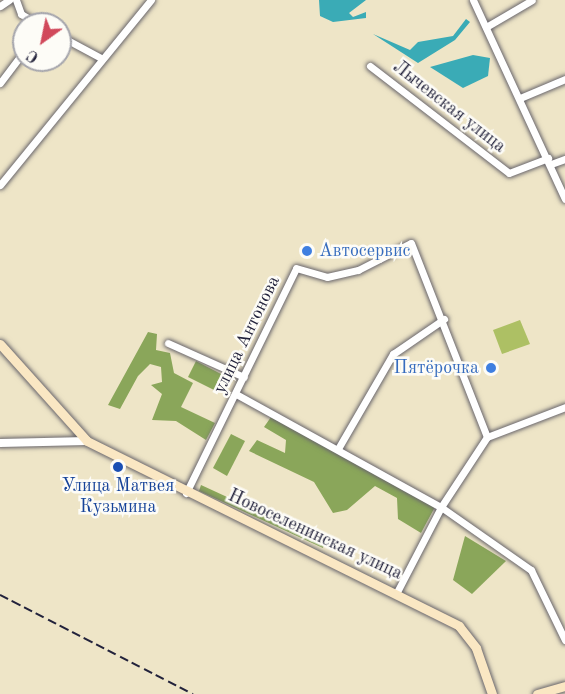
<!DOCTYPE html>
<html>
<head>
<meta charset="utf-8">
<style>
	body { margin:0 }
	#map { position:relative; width:565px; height:694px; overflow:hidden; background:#eee5c7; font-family:"Old Standard TT",serif }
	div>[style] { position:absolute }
	.green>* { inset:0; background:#adc064 }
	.forest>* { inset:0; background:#8aa65a }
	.water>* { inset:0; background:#3aabb6 }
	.roads { filter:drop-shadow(0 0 2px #69666c) drop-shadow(0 0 2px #69666c) }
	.minor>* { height:7px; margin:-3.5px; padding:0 3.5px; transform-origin:3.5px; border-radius:3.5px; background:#fff }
	.tertiary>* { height:8px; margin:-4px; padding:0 4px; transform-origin:4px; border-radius:4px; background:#fff }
	.secondary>* { height:9px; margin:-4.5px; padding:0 4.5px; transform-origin:4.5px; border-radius:4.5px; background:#fae7c3 }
	.rail>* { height:2px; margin-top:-1px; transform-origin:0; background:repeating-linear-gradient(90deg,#22223b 0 9px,transparent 0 13.5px) }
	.dots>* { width:16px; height:16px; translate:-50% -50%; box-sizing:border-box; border:3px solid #fdfcf7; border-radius:50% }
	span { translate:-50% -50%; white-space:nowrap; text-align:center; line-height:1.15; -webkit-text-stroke:5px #fdfcf7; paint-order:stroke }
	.street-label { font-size:18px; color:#22223b }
	.shop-label { font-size:18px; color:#366cbe }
	.left { translate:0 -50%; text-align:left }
	.right { translate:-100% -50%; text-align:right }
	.transit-label { font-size:18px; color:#164399 }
	.north { position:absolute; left:12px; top:12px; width:60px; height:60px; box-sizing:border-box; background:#fdfcf7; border:2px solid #a5a5ac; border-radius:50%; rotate:213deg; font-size:16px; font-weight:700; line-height:24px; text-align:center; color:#22223b }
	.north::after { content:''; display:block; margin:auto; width:21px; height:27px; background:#d1495b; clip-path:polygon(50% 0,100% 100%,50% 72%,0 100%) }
</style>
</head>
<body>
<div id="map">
	<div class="green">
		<div style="clip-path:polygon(520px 320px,530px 344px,502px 354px,493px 330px)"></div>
	</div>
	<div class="forest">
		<div style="clip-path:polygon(148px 332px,157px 334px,156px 350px,170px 353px,174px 373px,193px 383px,181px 407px,215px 423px,206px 440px,176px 421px,152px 420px,162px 394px,151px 385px,162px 382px,161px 367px,150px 364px,138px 376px,120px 409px,108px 405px)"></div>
		<div style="clip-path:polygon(196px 361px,223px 375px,218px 392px,188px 377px)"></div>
		<div style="clip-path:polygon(271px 417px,435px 507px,421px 533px,398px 519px,397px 498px,375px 486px,347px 510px,333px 513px,314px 482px,249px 451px,257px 440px,285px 453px,286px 440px,264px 427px)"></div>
		<div style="clip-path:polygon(231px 434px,245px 441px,227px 476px,213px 468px)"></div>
		<div style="clip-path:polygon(201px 485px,325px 542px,323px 548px,199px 491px)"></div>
		<div style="clip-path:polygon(465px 536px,506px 561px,472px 594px,453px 580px)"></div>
	</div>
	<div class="water">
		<div style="clip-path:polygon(319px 0,366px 0,349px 13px,353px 17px,366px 12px,366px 18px,333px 22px,320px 16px)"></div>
		<div style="clip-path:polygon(466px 19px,470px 22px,455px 40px,418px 63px,373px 34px,410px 50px,418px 42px,453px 36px)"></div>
		<div style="clip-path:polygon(473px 55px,490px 58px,488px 76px,463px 88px,430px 67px)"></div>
	</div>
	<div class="roads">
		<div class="minor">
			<div style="left:16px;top:0;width:15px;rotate:70deg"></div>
			<div style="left:21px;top:14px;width:20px;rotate:30deg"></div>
			<div style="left:473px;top:0;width:219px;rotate:65.2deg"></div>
			<div style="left:0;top:6px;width:11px;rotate:-34deg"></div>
			<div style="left:486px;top:27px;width:53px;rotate:-30.4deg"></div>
			<div style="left:60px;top:36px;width:47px;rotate:28.2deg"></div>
			<div style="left:370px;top:66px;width:175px;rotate:37.6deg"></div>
			<div style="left:509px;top:173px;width:42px;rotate:-21deg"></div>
			<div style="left:0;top:83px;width:40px;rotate:-53deg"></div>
			<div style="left:520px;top:98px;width:49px;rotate:-22.9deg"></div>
			<div style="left:551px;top:164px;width:15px;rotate:-20deg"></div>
			<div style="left:0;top:185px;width:239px;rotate:-50.8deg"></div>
			<div style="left:168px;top:343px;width:83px;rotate:24.1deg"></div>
			<div style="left:236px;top:394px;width:234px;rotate:28.9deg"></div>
			<div style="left:441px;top:507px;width:110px;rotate:35deg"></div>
			<div style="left:531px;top:570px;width:78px;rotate:64.1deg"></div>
			<div style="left:339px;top:447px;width:108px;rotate:-59.9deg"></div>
			<div style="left:393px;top:354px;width:62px;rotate:-34.5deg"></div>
			<div style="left:186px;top:493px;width:250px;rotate:-63.9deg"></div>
			<div style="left:296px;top:268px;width:32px;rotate:16deg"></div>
			<div style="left:327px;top:277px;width:32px;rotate:-13deg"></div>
			<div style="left:358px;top:270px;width:59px;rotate:-27deg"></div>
			<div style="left:411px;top:243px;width:208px;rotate:68.6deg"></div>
			<div style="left:397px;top:592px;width:96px;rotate:-62.6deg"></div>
			<div style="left:441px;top:507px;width:84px;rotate:-56.7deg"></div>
			<div style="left:487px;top:437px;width:84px;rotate:-21deg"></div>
		</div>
		<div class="tertiary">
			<div style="left:0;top:443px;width:87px;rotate:-1.3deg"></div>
		</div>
		<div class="secondary">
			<div style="left:0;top:344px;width:130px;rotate:48.1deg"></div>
			<div style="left:87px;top:441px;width:415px;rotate:26.4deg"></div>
			<div style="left:459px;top:626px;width:28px;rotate:52deg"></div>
			<div style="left:476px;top:648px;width:49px;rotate:70.8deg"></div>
			<div style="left:537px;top:694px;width:29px;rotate:-16deg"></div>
		</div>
	</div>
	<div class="rail">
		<div style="left:0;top:595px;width:217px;rotate:27.2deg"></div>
	</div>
	<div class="dots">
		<div style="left:307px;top:251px;background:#3f7fe0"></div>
		<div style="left:491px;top:368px;background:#3f7fe0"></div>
		<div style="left:118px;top:467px;background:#1a4fb4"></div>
	</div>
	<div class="street-label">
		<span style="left:449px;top:107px;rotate:38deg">Лычевская улица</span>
		<span style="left:247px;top:335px;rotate:-64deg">улица Антонова</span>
		<span style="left:315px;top:535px;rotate:25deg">Новоселенинская улица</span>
	</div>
	<div class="shop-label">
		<span class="left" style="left:319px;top:251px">Автосервис</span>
		<span class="right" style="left:479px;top:368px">Пятёрочка</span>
	</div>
	<div class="transit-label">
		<span style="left:118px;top:497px">Улица Матвея<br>Кузьмина</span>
	</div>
	<div class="north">С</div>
</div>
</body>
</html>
